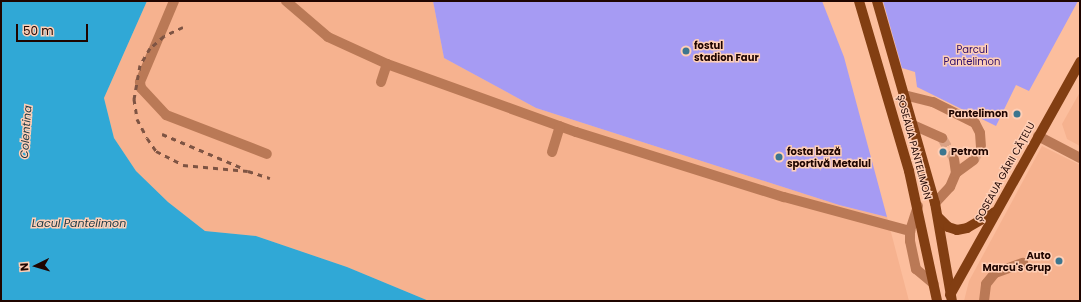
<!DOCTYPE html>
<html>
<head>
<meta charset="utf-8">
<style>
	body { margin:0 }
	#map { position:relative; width:1081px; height:302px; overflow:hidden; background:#fcbe9d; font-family:Poppins,sans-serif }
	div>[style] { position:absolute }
	.built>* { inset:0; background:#f6b28f }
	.green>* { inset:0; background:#a69bf3 }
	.water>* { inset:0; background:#30a8d6 }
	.minor-tunnel>* { height:10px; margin-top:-5px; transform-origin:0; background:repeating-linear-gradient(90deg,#dba285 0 10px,transparent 0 15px) }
	.minor>* { height:10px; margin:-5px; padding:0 5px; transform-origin:5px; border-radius:5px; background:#ba7956 }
	.major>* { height:10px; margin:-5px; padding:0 5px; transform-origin:5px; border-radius:5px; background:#823e12 }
	.rail>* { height:3px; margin-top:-1.5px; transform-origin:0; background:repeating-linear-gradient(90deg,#7e5443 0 5px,transparent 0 10px) }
	.dots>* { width:11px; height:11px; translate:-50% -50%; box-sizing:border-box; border:2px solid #ffcfb6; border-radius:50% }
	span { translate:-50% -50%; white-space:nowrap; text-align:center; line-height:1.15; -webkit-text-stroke:3px #ffcfb6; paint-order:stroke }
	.poi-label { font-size:10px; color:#1f0500; font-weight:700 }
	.left { translate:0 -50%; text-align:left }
	.right { translate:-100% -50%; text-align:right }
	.park-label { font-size:10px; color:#2d0d6b }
	.street-label { font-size:10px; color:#1f0500 }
	.water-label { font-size:11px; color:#223b46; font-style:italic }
	.frame { position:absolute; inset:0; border:2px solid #1f0500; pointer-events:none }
	.north { position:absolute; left:16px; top:246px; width:40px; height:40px; -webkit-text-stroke:3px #ffcfb6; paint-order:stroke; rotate:265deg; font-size:11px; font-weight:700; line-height:16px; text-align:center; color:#1f0500 }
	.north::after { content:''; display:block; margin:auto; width:14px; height:18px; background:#1f0500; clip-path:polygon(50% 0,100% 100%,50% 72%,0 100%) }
	.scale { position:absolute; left:16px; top:24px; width:72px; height:18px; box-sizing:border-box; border:2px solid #1f0500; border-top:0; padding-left:5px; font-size:12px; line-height:14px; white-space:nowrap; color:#1f0500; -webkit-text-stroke:3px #ffcfb6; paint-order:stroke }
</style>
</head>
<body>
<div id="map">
	<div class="built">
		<div style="clip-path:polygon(147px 1px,433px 1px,444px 58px,536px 108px,839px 205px,887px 217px,909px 301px,429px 301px,347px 267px,256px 236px,205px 231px,168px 202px,136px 171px,114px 138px,104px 98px)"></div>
		<div style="clip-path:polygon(1080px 92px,1080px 146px,1067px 139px,1062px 124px)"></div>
		<div style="clip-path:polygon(1042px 146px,1080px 165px,1080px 301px,964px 301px,969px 281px)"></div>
	</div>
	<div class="green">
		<div style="clip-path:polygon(433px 1px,822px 1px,844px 57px,887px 217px,839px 205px,536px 108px,444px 58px)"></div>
		<div style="clip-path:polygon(883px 1px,1078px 1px,1029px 91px,1016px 85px,996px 126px,917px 87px,915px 72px,902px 68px)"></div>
	</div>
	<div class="water">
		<div style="clip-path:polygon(1px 1px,147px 1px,104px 98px,114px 138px,136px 171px,168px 202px,205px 231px,256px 236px,347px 267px,429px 301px,1px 301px)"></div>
	</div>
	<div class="minor-tunnel">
		<div style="left:942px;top:138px;width:24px;rotate:60deg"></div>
		<div style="left:974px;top:160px;width:16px;rotate:-63deg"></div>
	</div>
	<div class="minor">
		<div style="left:174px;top:1px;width:88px;rotate:112.8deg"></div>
		<div style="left:140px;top:82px;width:6px;rotate:81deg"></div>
		<div style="left:141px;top:88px;width:37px;rotate:47deg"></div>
		<div style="left:166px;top:115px;width:108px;rotate:21.1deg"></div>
		<div style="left:286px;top:1px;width:55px;rotate:40.6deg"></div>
		<div style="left:328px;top:37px;width:65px;rotate:24.6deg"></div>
		<div style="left:387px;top:64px;width:201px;rotate:19.8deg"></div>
		<div style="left:576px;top:132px;width:218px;rotate:17.4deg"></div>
		<div style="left:784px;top:197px;width:131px;rotate:15.1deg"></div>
		<div style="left:381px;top:82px;width:19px;rotate:-72deg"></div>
		<div style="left:904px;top:95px;width:30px;rotate:14deg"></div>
		<div style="left:933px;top:102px;width:47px;rotate:26.6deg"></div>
		<div style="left:975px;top:123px;width:11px;rotate:63deg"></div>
		<div style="left:980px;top:133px;width:13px;rotate:86deg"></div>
		<div style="left:913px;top:125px;width:32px;rotate:24deg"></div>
		<div style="left:1038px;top:136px;width:47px;rotate:27.6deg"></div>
		<div style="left:552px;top:152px;width:27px;rotate:-73deg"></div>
		<div style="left:956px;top:173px;width:22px;rotate:-36deg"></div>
		<div style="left:935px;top:203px;width:22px;rotate:-47deg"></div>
		<div style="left:950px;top:187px;width:15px;rotate:-67deg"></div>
		<div style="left:956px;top:173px;width:14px;rotate:-98deg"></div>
		<div style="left:918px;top:206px;width:26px;rotate:108deg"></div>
		<div style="left:910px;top:231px;width:10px;rotate:90deg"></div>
		<div style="left:910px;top:241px;width:29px;rotate:78deg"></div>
		<div style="left:916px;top:269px;width:23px;rotate:40deg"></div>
		<div style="left:984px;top:301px;width:17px;rotate:-83deg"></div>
		<div style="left:986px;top:284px;width:14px;rotate:-51deg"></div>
		<div style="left:995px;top:273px;width:30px;rotate:-20deg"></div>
	</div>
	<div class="major">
		<div style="left:859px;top:1px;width:177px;rotate:73.6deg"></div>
		<div style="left:909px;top:171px;width:133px;rotate:77.8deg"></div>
		<div style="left:877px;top:1px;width:210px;rotate:74deg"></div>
		<div style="left:935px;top:203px;width:99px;rotate:80.2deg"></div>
		<div style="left:938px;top:217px;width:14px;rotate:45deg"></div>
		<div style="left:948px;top:227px;width:9px;rotate:18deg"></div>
		<div style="left:957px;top:230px;width:10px;rotate:-11deg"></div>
		<div style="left:967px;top:228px;width:32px;rotate:-30deg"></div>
		<div style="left:950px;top:295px;width:267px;rotate:-60.8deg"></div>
	</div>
	<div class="rail">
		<div style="left:183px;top:27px;width:21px;rotate:155deg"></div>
		<div style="left:164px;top:36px;width:18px;rotate:139deg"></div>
		<div style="left:150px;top:48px;width:20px;rotate:120deg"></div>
		<div style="left:140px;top:65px;width:35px;rotate:100deg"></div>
		<div style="left:134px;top:99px;width:20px;rotate:81deg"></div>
		<div style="left:137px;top:119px;width:21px;rotate:62deg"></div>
		<div style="left:147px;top:138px;width:16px;rotate:55deg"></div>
		<div style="left:156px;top:151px;width:30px;rotate:27deg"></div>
		<div style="left:183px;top:165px;width:65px;rotate:5.3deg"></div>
		<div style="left:248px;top:171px;width:23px;rotate:18deg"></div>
		<div style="left:162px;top:134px;width:85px;rotate:22.9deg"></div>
	</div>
	<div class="dots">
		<div style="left:686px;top:51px;background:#3c768f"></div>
		<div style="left:1017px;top:114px;background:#3c768f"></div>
		<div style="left:943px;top:152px;background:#3c768f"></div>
		<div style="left:779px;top:157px;background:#3c768f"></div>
		<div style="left:1059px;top:261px;background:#3c768f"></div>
	</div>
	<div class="poi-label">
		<span class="left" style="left:694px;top:51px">fostul<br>stadion Faur</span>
		<span class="right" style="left:1008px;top:114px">Pantelimon</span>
		<span class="left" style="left:787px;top:157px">fosta bază<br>sportivă Metalul</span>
		<span class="left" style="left:951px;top:152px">Petrom</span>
		<span class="right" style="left:1051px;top:261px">Auto<br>Marcu's Grup</span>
	</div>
	<div class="park-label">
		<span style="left:972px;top:55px">Parcul<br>Pantelimon</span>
	</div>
	<div class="street-label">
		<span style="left:914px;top:147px;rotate:75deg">ȘOSEAUA PANTELIMON</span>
		<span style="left:1005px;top:172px;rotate:-61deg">ȘOSEAUA GĂRII CĂȚELU</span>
	</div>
	<div class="water-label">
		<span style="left:26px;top:132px;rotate:-86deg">Colentina</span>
		<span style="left:79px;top:223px">Lacul Pantelimon</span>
	</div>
	<div class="frame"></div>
	<div class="north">N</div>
	<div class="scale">50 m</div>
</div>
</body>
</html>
